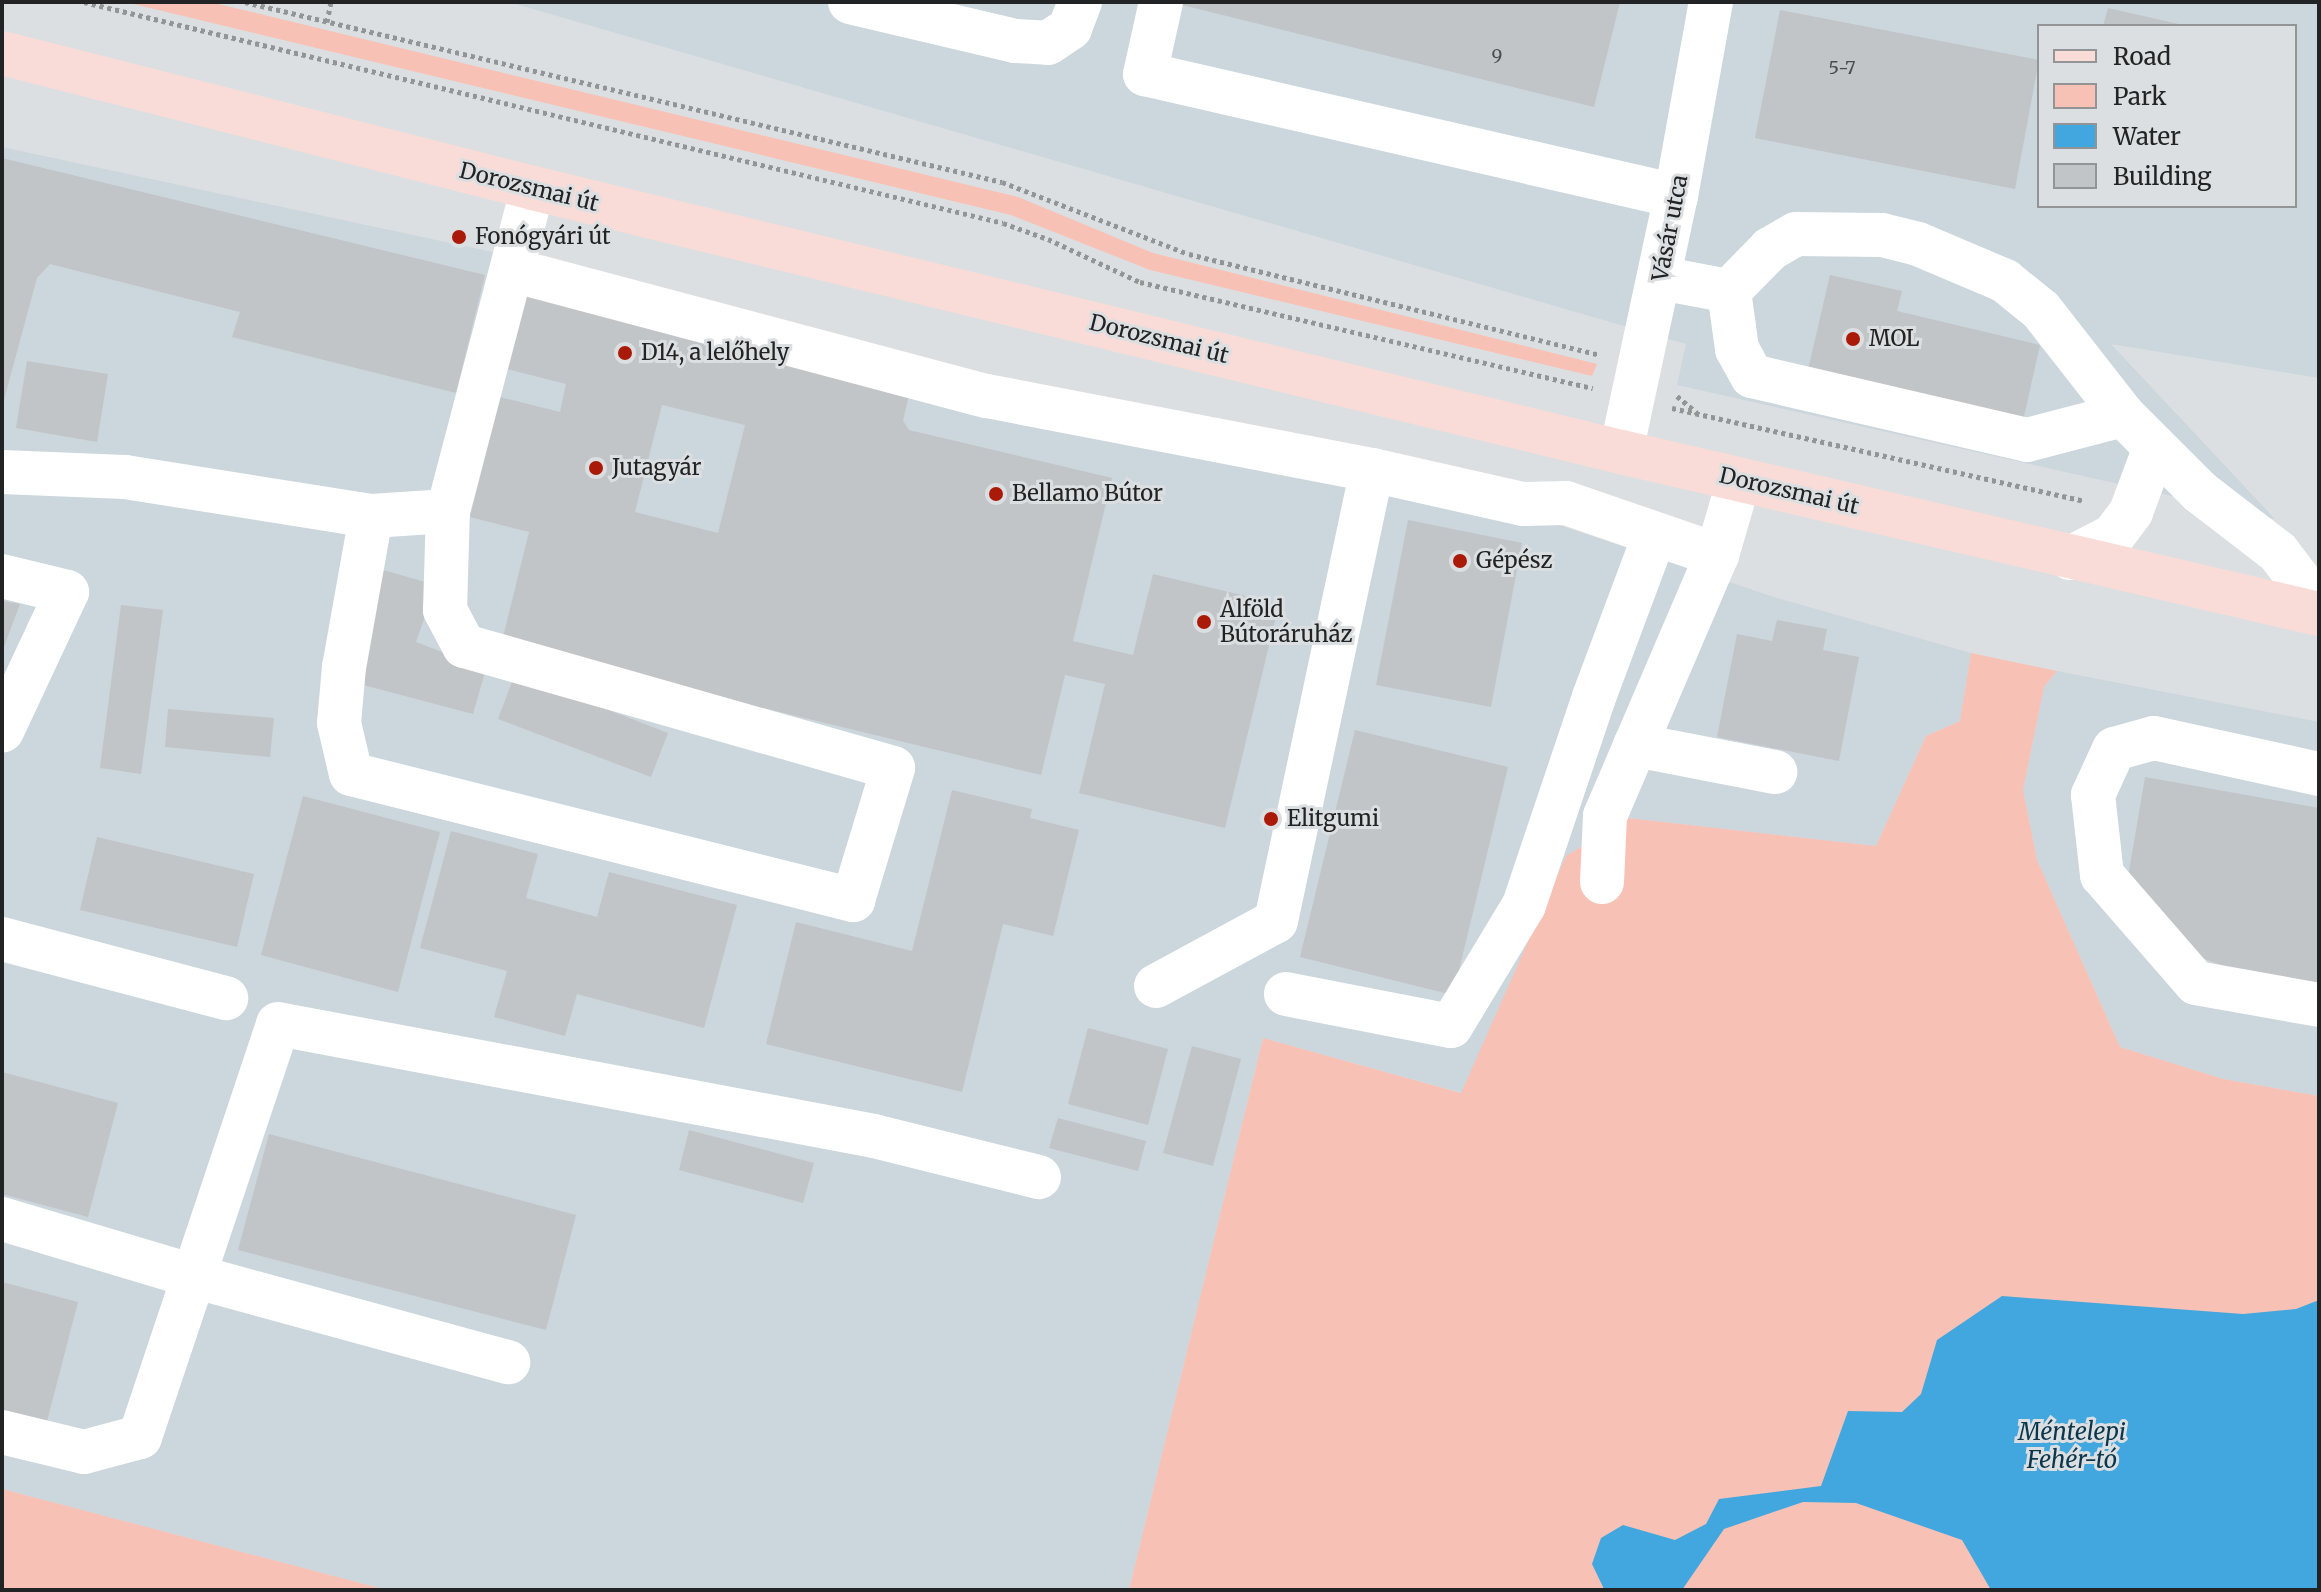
<!DOCTYPE html>
<html>
<head>
<meta charset="utf-8">
<style>
	body { margin:0 }
	#map { position:relative; width:2321px; height:1592px; overflow:hidden; background:#dcdfe1; font-family:Merriweather,serif }
	div>[style] { position:absolute }
	.built>* { inset:0; background:#ccd6dd }
	.green>* { inset:0; background:#f8c1b6 }
	.water>* { inset:0; background:#42a7de }
	.building>* { inset:0; background:#c2c5c7 }
	.path>* { height:5px; margin-top:-2.5px; transform-origin:0; background:repeating-linear-gradient(90deg,#929596 0 4px,transparent 0 8px) }
	.minor>* { height:44px; margin:-22px; padding:0 22px; transform-origin:22px; border-radius:22px; background:#fff }
	.major>* { height:44px; margin:-22px; padding:0 22px; transform-origin:22px; border-radius:22px; background:#f9dcd7 }
	.dots>* { width:22px; height:22px; translate:-50% -50%; box-sizing:border-box; border:4px solid #dcdfe1; border-radius:50% }
	span { translate:-50% -50%; white-space:nowrap; text-align:center; line-height:1.15; -webkit-text-stroke:6px #dcdfe1; paint-order:stroke }
	.number-label { font-size:18px; color:#4a4c4d }
	.number-label span { -webkit-text-stroke-width:0 }
	.street-label { font-size:22px; color:#222324 }
	.poi-label { font-size:22px; color:#222324 }
	.left { translate:0 -50%; text-align:left }
	.water-label { font-size:24px; color:#0b374d; font-style:italic }
	.frame { position:absolute; inset:0; border:4px solid #222324; pointer-events:none }
	.legend { position:absolute; left:2037px; top:24px; width:260px; height:184px; box-sizing:border-box; background:#dcdfe1; border:2px solid #929495; margin:0; padding:10px 14px; list-style:none; font-size:24px; color:#222324 }
	.legend li { display:flex; align-items:center; gap:16px; height:40px }
	.legend b { width:40px; border:2px solid #929495 }
</style>
</head>
<body>
<div id="map">
	<div class="built">
		<div style="clip-path:polygon(evenodd,509px 2px,2319px 2px,2319px 378px,2111px 344px,2275px 519px,1677px 385px,1686px 344px,509px 2px,2039px 26px,2295px 26px,2295px 206px,2039px 206px,2039px 26px)"></div>
		<div style="clip-path:polygon(2px 147px,534px 261px,1544px 520px,1777px 598px,1971px 653px,1960px 721px,1926px 736px,1876px 846px,1628px 818px,1566px 856px,1462px 1093px,1263px 1038px,1129px 1590px,387px 1590px,2px 1489px)"></div>
		<div style="clip-path:polygon(2057px 671px,2319px 722px,2319px 1096px,2223px 1079px,2120px 1047px,2037px 860px,2023px 790px,2044px 687px)"></div>
	</div>
	<div class="green">
		<div style="clip-path:polygon(125px 2px,210px 2px,1018px 197px,1153px 253px,1597px 364px,1592px 376px,1150px 270px,1011px 215px)"></div>
		<div style="clip-path:polygon(1971px 653px,2057px 671px,2044px 687px,2023px 790px,2037px 860px,2120px 1047px,2223px 1079px,2319px 1096px,2319px 1590px,1129px 1590px,1263px 1038px,1461px 1093px,1566px 856px,1628px 818px,1876px 846px,1926px 736px,1960px 721px)"></div>
		<div style="clip-path:polygon(2px 1489px,387px 1590px,2px 1590px)"></div>
	</div>
	<div class="water">
		<div style="clip-path:polygon(2002px 1296px,2243px 1314px,2296px 1309px,2319px 1300px,2319px 1590px,1991px 1590px,1962px 1540px,1856px 1503px,1803px 1502px,1724px 1529px,1682px 1590px,1604px 1589px,1592px 1564px,1601px 1538px,1623px 1525px,1675px 1540px,1706px 1524px,1719px 1499px,1821px 1486px,1848px 1411px,1902px 1412px,1921px 1394px,1937px 1340px)"></div>
	</div>
	<div class="building">
		<div style="clip-path:polygon(1183px 2px,1620px 2px,1594px 107px,1182px 5px)"></div>
		<div style="clip-path:polygon(2108px 8px,2183px 25px,2183px 26px,2103px 26px)"></div>
		<div style="clip-path:polygon(1780px 10px,2039px 60px,2015px 189px,1755px 138px)"></div>
		<div style="clip-path:polygon(2px 158px,485px 275px,456px 393px,232px 337px,240px 312px,50px 264px,37px 278px,2px 407px)"></div>
		<div style="clip-path:polygon(1830px 275px,1902px 291px,1897px 311px,2040px 345px,2017px 448px,1804px 387px)"></div>
		<div style="clip-path:polygon(evenodd,526px 294px,910px 390px,903px 421px,909px 430px,1112px 478px,1073px 641px,1133px 655px,1153px 574px,1279px 604px,1225px 828px,1079px 793px,1105px 684px,1065px 675px,1041px 775px,501px 645px,529px 532px,470px 517px,500px 397px,560px 412px,566px 384px,507px 369px,526px 294px,662px 405px,745px 425px,718px 533px,635px 512px,662px 405px)"></div>
		<div style="clip-path:polygon(27px 361px,108px 374px,97px 442px,16px 428px)"></div>
		<div style="clip-path:polygon(1408px 520px,1522px 543px,1491px 707px,1376px 685px)"></div>
		<div style="clip-path:polygon(383px 570px,436px 585px,416px 642px,486px 669px,473px 714px,352px 682px)"></div>
		<div style="clip-path:polygon(2px 601px,20px 604px,2px 652px)"></div>
		<div style="clip-path:polygon(121px 605px,163px 610px,141px 774px,100px 768px)"></div>
		<div style="clip-path:polygon(1777px 620px,1827px 629px,1823px 650px,1859px 657px,1839px 761px,1717px 737px,1737px 634px,1772px 641px)"></div>
		<div style="clip-path:polygon(515px 674px,668px 733px,651px 777px,498px 719px)"></div>
		<div style="clip-path:polygon(168px 709px,274px 718px,270px 757px,165px 747px)"></div>
		<div style="clip-path:polygon(1355px 730px,1508px 767px,1453px 995px,1300px 957px)"></div>
		<div style="clip-path:polygon(2145px 777px,2319px 808px,2319px 984px,2230px 968px,2193px 955px,2126px 889px)"></div>
		<div style="clip-path:polygon(952px 790px,1032px 809px,1030px 818px,1079px 830px,1053px 936px,1003px 924px,962px 1092px,766px 1044px,796px 922px,912px 951px)"></div>
		<div style="clip-path:polygon(303px 796px,440px 832px,398px 992px,261px 955px)"></div>
		<div style="clip-path:polygon(451px 831px,538px 854px,526px 898px,597px 917px,609px 872px,737px 905px,704px 1028px,577px 994px,565px 1036px,494px 1017px,507px 971px,420px 948px)"></div>
		<div style="clip-path:polygon(97px 837px,254px 874px,237px 947px,80px 910px)"></div>
		<div style="clip-path:polygon(1088px 1028px,1168px 1049px,1148px 1125px,1068px 1104px)"></div>
		<div style="clip-path:polygon(1192px 1046px,1241px 1059px,1213px 1166px,1163px 1153px)"></div>
		<div style="clip-path:polygon(2px 1072px,118px 1103px,88px 1217px,2px 1194px)"></div>
		<div style="clip-path:polygon(1058px 1118px,1146px 1141px,1138px 1171px,1049px 1148px)"></div>
		<div style="clip-path:polygon(689px 1130px,814px 1163px,803px 1203px,679px 1170px)"></div>
		<div style="clip-path:polygon(269px 1134px,576px 1215px,546px 1330px,238px 1250px)"></div>
		<div style="clip-path:polygon(2px 1282px,78px 1302px,46px 1425px,2px 1413px)"></div>
	</div>
	<div class="path">
		<div style="left:84px;top:2px;width:945px;rotate:13.52deg"></div>
		<div style="left:1003px;top:223px;width:48px;rotate:19.6deg"></div>
		<div style="left:1048px;top:239px;width:102px;rotate:25.1deg"></div>
		<div style="left:1140px;top:282px;width:465px;rotate:13.2deg"></div>
		<div style="left:245px;top:2px;width:778px;rotate:13.38deg"></div>
		<div style="left:1002px;top:182px;width:200px;rotate:21.1deg"></div>
		<div style="left:1189px;top:254px;width:422px;rotate:13.8deg"></div>
		<div style="left:327px;top:22px;width:20px;rotate:-79deg"></div>
		<div style="left:1677px;top:396px;width:26px;rotate:40deg"></div>
		<div style="left:1672px;top:408px;width:422px;rotate:12.7deg"></div>
	</div>
	<div class="minor">
		<div style="left:850px;top:2px;width:170px;rotate:13.3deg"></div>
		<div style="left:1015px;top:41px;width:33px;rotate:3deg"></div>
		<div style="left:1048px;top:43px;width:27px;rotate:-34deg"></div>
		<div style="left:1070px;top:28px;width:28px;rotate:-69deg"></div>
		<div style="left:1161px;top:2px;width:74px;rotate:102.5deg"></div>
		<div style="left:1145px;top:74px;width:545px;rotate:12.94deg"></div>
		<div style="left:512px;top:270px;width:491px;rotate:14.9deg"></div>
		<div style="left:987px;top:396px;width:392px;rotate:10.9deg"></div>
		<div style="left:1372px;top:470px;width:155px;rotate:12.7deg"></div>
		<div style="left:1523px;top:504px;width:43px;rotate:-1.3deg"></div>
		<div style="left:1566px;top:503px;width:160px;rotate:19deg"></div>
		<div style="left:1660px;top:278px;width:70px;rotate:10.7deg"></div>
		<div style="left:1729px;top:291px;width:59px;rotate:82.1deg"></div>
		<div style="left:1737px;top:349px;width:31px;rotate:61deg"></div>
		<div style="left:1752px;top:376px;width:282px;rotate:13.1deg"></div>
		<div style="left:2027px;top:440px;width:99px;rotate:-14.6deg"></div>
		<div style="left:2123px;top:415px;width:109px;rotate:45deg"></div>
		<div style="left:2200px;top:492px;width:98px;rotate:37.6deg"></div>
		<div style="left:2278px;top:552px;width:68px;rotate:52.8deg"></div>
		<div style="left:1729px;top:291px;width:59px;rotate:-45.7deg"></div>
		<div style="left:1770px;top:249px;width:30px;rotate:-30deg"></div>
		<div style="left:1796px;top:234px;width:86px;rotate:0.7deg"></div>
		<div style="left:1882px;top:235px;width:37px;rotate:14deg"></div>
		<div style="left:1918px;top:244px;width:95px;rotate:23deg"></div>
		<div style="left:2005px;top:281px;width:46px;rotate:38.9deg"></div>
		<div style="left:2041px;top:310px;width:133px;rotate:52deg"></div>
		<div style="left:1621px;top:452px;width:262px;rotate:-77.9deg"></div>
		<div style="left:1676px;top:196px;width:197px;rotate:-79.8deg"></div>
		<div style="left:2px;top:472px;width:123px;rotate:2.3deg"></div>
		<div style="left:125px;top:477px;width:249px;rotate:9deg"></div>
		<div style="left:371px;top:516px;width:77px;rotate:-3.7deg"></div>
		<div style="left:448px;top:511px;width:334px;rotate:-75.3deg"></div>
		<div style="left:371px;top:516px;width:153px;rotate:100.1deg"></div>
		<div style="left:344px;top:667px;width:56px;rotate:95.1deg"></div>
		<div style="left:339px;top:723px;width:52px;rotate:76.8deg"></div>
		<div style="left:351px;top:774px;width:518px;rotate:14.09deg"></div>
		<div style="left:853px;top:900px;width:138px;rotate:-73.1deg"></div>
		<div style="left:893px;top:768px;width:446px;rotate:-164.1deg"></div>
		<div style="left:464px;top:646px;width:41px;rotate:-117.8deg"></div>
		<div style="left:445px;top:610px;width:99px;rotate:-88.3deg"></div>
		<div style="left:2070px;top:558px;width:48px;rotate:-27.1deg"></div>
		<div style="left:2113px;top:536px;width:30px;rotate:-53deg"></div>
		<div style="left:2131px;top:512px;width:69px;rotate:-69.7deg"></div>
		<div style="left:2px;top:576px;width:67px;rotate:13.8deg"></div>
		<div style="left:67px;top:592px;width:153px;rotate:115.1deg"></div>
		<div style="left:1635px;top:745px;width:143px;rotate:10.9deg"></div>
		<div style="left:2319px;top:774px;width:169px;rotate:-167.7deg"></div>
		<div style="left:2154px;top:738px;width:41px;rotate:164.6deg"></div>
		<div style="left:2114px;top:749px;width:51px;rotate:114.5deg"></div>
		<div style="left:2093px;top:795px;width:81px;rotate:83.6deg"></div>
		<div style="left:2102px;top:875px;width:143px;rotate:49deg"></div>
		<div style="left:2196px;top:983px;width:125px;rotate:10.1deg"></div>
		<div style="left:1602px;top:882px;width:66px;rotate:-87.4deg"></div>
		<div style="left:1605px;top:816px;width:284px;rotate:-66.8deg"></div>
		<div style="left:1717px;top:555px;width:78px;rotate:-73.7deg"></div>
		<div style="left:2px;top:939px;width:232px;rotate:14.8deg"></div>
		<div style="left:1156px;top:986px;width:136px;rotate:-28.4deg"></div>
		<div style="left:1276px;top:921px;width:461px;rotate:-78deg"></div>
		<div style="left:1286px;top:994px;width:168px;rotate:11deg"></div>
		<div style="left:1451px;top:1026px;width:141px;rotate:-58.9deg"></div>
		<div style="left:1524px;top:905px;width:219px;rotate:-71.4deg"></div>
		<div style="left:1594px;top:697px;width:174px;rotate:-69.5deg"></div>
		<div style="left:2px;top:1219px;width:199px;rotate:16.6deg"></div>
		<div style="left:193px;top:1276px;width:327px;rotate:15.3deg"></div>
		<div style="left:2px;top:1432px;width:84px;rotate:13.7deg"></div>
		<div style="left:84px;top:1452px;width:58px;rotate:-15deg"></div>
		<div style="left:140px;top:1437px;width:435px;rotate:-71.5deg"></div>
		<div style="left:278px;top:1024px;width:606px;rotate:10.64deg"></div>
		<div style="left:874px;top:1136px;width:170px;rotate:14deg"></div>
	</div>
	<div class="major">
		<div style="left:2px;top:53px;width:548px;rotate:14.26deg"></div>
		<div style="left:533px;top:188px;width:1120px;rotate:13.64deg"></div>
		<div style="left:1621px;top:452px;width:717px;rotate:13.07deg"></div>
	</div>
	<div class="dots">
		<div style="left:459px;top:237px;background:#aa1a09"></div>
		<div style="left:1853px;top:339px;background:#aa1a09"></div>
		<div style="left:625px;top:353px;background:#aa1a09"></div>
		<div style="left:596px;top:468px;background:#aa1a09"></div>
		<div style="left:996px;top:494px;background:#aa1a09"></div>
		<div style="left:1460px;top:561px;background:#aa1a09"></div>
		<div style="left:1204px;top:622px;background:#aa1a09"></div>
		<div style="left:1271px;top:819px;background:#aa1a09"></div>
	</div>
	<div class="number-label">
		<span style="left:1497px;top:56px">9</span>
		<span style="left:1842px;top:68px">5-7</span>
	</div>
	<div class="street-label">
		<span style="left:529px;top:187px;rotate:14deg">Dorozsmai út</span>
		<span style="left:1670px;top:228px;rotate:-79deg">Vásár utca</span>
		<span style="left:1159px;top:339px;rotate:14deg">Dorozsmai út</span>
		<span style="left:1789px;top:491px;rotate:13deg">Dorozsmai út</span>
	</div>
	<div class="poi-label">
		<span class="left" style="left:475px;top:237px">Fonógyári út</span>
		<span class="left" style="left:1869px;top:339px">MOL</span>
		<span class="left" style="left:641px;top:353px">D14, a lelőhely</span>
		<span class="left" style="left:612px;top:468px">Jutagyár</span>
		<span class="left" style="left:1012px;top:494px">Bellamo Bútor</span>
		<span class="left" style="left:1476px;top:561px">Gépész</span>
		<span class="left" style="left:1220px;top:622px">Alföld<br>Bútoráruház</span>
		<span class="left" style="left:1287px;top:819px">Elitgumi</span>
	</div>
	<div class="water-label">
		<span style="left:2072px;top:1446px">Méntelepi<br>Fehér-tó</span>
	</div>
	<div class="frame"></div>
	<ul class="legend">
	<li><b style="height:10px;background:#f9dcd7"></b>Road</li>
	<li><b style="height:22px;background:#f8c1b6"></b>Park</li>
	<li><b style="height:22px;background:#42a7de"></b>Water</li>
	<li><b style="height:22px;background:#c2c5c7"></b>Building</li>
	</ul>
</div>
</body>
</html>
